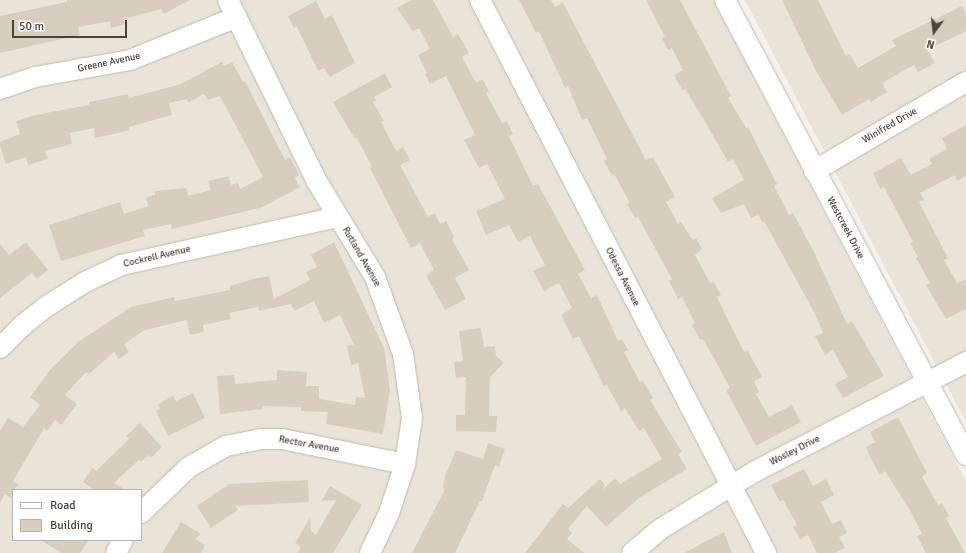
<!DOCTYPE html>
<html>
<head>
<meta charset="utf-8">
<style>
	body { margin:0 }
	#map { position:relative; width:966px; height:553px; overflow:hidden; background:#f6f2eb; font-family:Signika,sans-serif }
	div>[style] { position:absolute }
	.residential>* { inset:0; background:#eae4d8 }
	.building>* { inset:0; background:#d8cebf }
	.roads { filter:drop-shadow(0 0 1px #c2baac) drop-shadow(0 0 1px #c2baac) }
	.minor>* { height:20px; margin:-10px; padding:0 10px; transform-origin:10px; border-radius:10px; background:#fff }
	span { translate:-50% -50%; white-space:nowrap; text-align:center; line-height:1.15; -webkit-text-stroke:3.5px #fff; paint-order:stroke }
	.street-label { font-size:10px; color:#4b4338 }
	.legend { position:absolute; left:12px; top:489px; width:130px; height:52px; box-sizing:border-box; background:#fff; border:1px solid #b7b4af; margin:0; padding:5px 7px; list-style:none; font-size:12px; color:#4b4338 }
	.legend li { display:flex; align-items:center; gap:8px; height:20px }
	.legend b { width:20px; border:1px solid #b7b4af }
	.north { position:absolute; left:914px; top:12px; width:40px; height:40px; -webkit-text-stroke:3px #fff; paint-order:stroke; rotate:195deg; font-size:11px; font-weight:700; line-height:16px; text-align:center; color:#4b4338 }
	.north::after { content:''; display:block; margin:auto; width:14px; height:18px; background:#4b4338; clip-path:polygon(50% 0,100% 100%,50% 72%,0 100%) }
	.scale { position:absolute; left:12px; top:20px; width:115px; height:18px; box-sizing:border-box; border:2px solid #4b4338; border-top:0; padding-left:5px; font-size:12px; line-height:14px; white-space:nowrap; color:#4b4338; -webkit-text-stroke:3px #fff; paint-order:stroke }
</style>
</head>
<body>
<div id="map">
	<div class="residential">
		<div style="clip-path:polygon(evenodd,0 0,713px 0,966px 481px,966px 553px,0 553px,0 0,13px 490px,141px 490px,141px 540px,13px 540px,13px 490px)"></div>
		<div style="clip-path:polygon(745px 0,966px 0,966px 422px)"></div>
	</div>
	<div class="building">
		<div style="clip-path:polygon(67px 0,190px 0,164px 14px,161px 9px,124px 19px,125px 24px,111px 28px,110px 21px,78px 27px,80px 35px,0 53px,0 16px,67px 2px)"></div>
		<div style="clip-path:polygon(411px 0,433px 0,453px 37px,458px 34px,469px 53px,462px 57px,476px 83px,483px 79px,489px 92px,486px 93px,502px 123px,507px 121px,513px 134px,509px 136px,533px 186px,538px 184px,585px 270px,578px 274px,591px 298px,597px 295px,618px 341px,622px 339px,628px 350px,624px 352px,640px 382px,643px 381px,653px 398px,650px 400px,682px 452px,678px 454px,687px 469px,639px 498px,606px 527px,587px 506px,568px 529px,572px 533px,567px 539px,584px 553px,525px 553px,563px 504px,568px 508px,600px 479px,605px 484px,602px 490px,615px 478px,620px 484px,662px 459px,644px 428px,639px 431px,625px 408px,621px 411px,607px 385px,604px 386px,579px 336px,573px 339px,561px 315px,572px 308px,559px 283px,544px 291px,533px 271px,545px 265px,530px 236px,518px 242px,509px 225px,486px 235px,476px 211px,505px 199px,487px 164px,479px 168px,464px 140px,475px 135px,446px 76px,430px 84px,425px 74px,427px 73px,418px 55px,430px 49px,419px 28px,413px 31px,397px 8px)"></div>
		<div style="clip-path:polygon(519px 0,551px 0,555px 7px,563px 3px,646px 160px,653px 157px,675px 197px,666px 202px,678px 224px,681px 222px,693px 240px,696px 238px,702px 249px,695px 255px,710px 283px,714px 282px,721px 295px,717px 297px,731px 326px,744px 352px,748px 351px,762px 377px,754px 381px,759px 392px,756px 394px,769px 417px,792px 405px,801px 422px,756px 446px,726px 390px,730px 388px,715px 360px,703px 339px,700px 340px,692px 325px,695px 323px,682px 297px,678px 299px,669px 281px,672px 279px,638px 217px,635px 218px,627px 204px,630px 203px,614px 174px,612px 176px,604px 161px,607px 159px,587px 118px,582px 120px,568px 86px,565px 88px,539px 31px,536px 33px)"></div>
		<div style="clip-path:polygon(646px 0,680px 0,731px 96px,728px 98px,746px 128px,748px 127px,777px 184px,774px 186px,789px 215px,793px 213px,814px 252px,847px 324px,852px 321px,884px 376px,843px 398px,835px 384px,848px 377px,833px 350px,825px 355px,815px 336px,823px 333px,815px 314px,764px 221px,762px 222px,758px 215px,751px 218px,744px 204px,721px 213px,712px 198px,744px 180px,733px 159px,728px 162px,707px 125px,685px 89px,683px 91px,674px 75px,683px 70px,672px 48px,668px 50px,662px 38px,665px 37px)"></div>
		<div style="clip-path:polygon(782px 0,818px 0,846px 56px,850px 54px,858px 68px,896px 46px,892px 40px,962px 6px,966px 14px,966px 31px,927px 50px,935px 63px,918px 72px,914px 65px,882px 83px,887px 92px,871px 102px,869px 99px,842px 115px,817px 73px)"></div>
		<div style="clip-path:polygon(316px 1px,325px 19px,332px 15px,355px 63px,330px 77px,324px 68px,318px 71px,297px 27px,294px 28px,288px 16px)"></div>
		<div style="clip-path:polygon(222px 62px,224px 66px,232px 62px,243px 82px,245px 81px,285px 160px,290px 157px,299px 175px,295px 178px,300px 187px,263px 207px,172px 229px,171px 224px,143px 230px,145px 236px,61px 261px,49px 225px,120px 202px,124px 214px,148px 206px,146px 197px,155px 195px,155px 191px,186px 188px,188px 196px,211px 190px,208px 181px,229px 176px,231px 185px,238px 183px,240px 189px,263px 177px,220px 96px,208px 100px,204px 94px,188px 103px,187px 99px,169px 103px,172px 115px,129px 127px,130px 130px,114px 134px,95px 138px,94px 128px,70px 133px,72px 144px,45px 151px,48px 159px,28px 165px,26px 157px,6px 164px,0 146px,0 142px,20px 134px,16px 121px,35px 115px,89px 105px,89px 102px,128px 94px,129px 98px,181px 84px)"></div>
		<div style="clip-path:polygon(385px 73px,392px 87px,374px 97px,376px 101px,373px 102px,384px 121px,381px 122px,396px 151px,403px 147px,410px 160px,400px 165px,428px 217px,435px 213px,440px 224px,446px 221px,454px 237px,452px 239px,469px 270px,455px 278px,466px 299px,445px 310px,426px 275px,434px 270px,420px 243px,411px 248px,370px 168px,372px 167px,357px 138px,355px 139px,333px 102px)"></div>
		<div style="clip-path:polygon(966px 125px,966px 176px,957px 181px,955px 175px,920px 193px,924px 200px,919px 202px,948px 258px,944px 260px,957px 283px,966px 279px,966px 309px,946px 319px,926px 285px,930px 283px,916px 258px,918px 257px,910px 243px,913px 242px,884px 187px,880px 189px,873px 173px,901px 158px,911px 175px,932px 164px,929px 159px,947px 149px,942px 138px)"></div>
		<div style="clip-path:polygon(26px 242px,48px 270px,37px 279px,32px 273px,0 298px,0 244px,9px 255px)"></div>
		<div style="clip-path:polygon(334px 242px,384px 348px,390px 390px,383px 434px,326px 424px,328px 412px,301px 411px,301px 407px,262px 406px,263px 409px,220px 414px,217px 376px,234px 375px,235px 384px,277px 380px,277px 370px,307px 372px,306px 386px,319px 386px,319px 399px,355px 405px,356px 397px,365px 398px,358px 363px,351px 365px,347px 346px,354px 345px,340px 315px,324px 323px,314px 301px,295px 311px,291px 304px,259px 311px,258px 307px,229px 313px,231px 319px,203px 325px,204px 332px,190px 335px,187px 320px,145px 330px,124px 344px,129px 352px,119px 359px,114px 352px,89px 374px,86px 372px,65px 395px,77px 404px,61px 425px,55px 420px,47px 431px,44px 428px,13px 481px,19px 485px,13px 490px,11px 498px,5px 494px,0 503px,0 431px,8px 418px,23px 427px,40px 405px,30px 397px,50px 370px,78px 342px,131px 307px,174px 297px,175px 301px,230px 290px,230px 286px,257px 278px,269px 276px,274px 299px,310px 280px,306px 272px,317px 267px,311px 255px)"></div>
		<div style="clip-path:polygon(481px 328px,484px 347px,495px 346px,496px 356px,504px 363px,490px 377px,489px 416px,497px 416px,496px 432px,456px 431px,456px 415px,465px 415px,466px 377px,456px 378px,454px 362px,463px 361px,459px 331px)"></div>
		<div style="clip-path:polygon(193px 393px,205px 418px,168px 436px,156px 411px,160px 409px,158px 404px,173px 396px,176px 401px)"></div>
		<div style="clip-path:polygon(898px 417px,927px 473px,922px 477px,938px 505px,942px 503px,949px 516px,946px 518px,965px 553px,926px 553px,917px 536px,922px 534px,911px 512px,885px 471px,880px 475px,871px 459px,866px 447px,875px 442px,870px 432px)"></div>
		<div style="clip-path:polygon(140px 423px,162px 447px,151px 458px,148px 455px,141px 462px,139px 460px,114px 483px,125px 490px,94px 490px,83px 482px,92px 468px,96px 471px,129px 439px,126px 436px)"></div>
		<div style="clip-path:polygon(488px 443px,505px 449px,499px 467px,495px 465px,482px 501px,480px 501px,455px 553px,412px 553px,445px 489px,443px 488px,445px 476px,456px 450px,483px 459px)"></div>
		<div style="clip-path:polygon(804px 469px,813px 486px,826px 479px,834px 495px,821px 502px,832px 524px,841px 520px,847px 533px,839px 537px,845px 548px,835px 553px,817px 553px,808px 535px,800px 539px,793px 527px,797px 525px,783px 500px,780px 502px,771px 485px)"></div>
		<div style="clip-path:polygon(308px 480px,309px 502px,235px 506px,238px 510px,211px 528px,197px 506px,229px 484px)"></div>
		<div style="clip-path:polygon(330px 486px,362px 505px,333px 553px,297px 553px,301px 547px,295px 543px,310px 518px,311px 531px,316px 535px,336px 500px,321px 501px)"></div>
		<div style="clip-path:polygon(181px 522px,201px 534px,195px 539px,205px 545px,201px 553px,162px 553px)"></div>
		<div style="clip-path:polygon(724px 532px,732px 553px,684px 553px)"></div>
		<div style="clip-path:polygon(41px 540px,89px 540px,80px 553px,61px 553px)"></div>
	</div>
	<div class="roads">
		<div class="minor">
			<div style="left:228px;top:0;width:200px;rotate:63.9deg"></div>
			<div style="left:316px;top:180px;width:114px;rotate:58.7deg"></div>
			<div style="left:375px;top:277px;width:82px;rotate:70deg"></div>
			<div style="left:403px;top:354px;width:65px;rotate:82deg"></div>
			<div style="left:412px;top:418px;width:47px;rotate:98.7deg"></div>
			<div style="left:405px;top:464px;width:52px;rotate:108.1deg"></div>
			<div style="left:389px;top:513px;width:44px;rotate:115.4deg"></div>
			<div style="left:480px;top:0;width:623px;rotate:62.65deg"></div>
			<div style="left:725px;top:0;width:515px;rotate:62.09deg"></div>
			<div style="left:0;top:89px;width:37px;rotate:-19deg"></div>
			<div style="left:35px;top:77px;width:97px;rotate:-10.1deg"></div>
			<div style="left:130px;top:60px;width:115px;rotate:-21.9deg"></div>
			<div style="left:814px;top:171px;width:176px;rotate:-30.4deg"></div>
			<div style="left:0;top:348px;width:33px;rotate:-45deg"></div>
			<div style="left:23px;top:325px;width:33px;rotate:-38deg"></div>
			<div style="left:49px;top:305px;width:43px;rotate:-32.6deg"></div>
			<div style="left:85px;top:282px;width:40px;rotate:-25deg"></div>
			<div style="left:121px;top:265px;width:222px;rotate:-12.5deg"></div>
			<div style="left:141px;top:513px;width:66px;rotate:-43.8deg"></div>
			<div style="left:189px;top:467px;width:43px;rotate:-29.6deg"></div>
			<div style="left:226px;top:446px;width:37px;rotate:-11deg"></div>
			<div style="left:262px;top:439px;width:20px"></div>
			<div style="left:282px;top:439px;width:126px;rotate:11.5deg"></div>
			<div style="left:116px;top:553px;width:15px;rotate:-62deg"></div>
			<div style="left:632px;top:553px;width:39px;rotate:-40deg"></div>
			<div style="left:662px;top:528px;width:108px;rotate:-31.3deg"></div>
			<div style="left:754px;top:472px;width:239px;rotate:-27.4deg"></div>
		</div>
	</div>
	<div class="street-label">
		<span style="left:109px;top:63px;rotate:-12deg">Greene Avenue</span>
		<span style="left:890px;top:126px;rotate:-30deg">Winifred Drive</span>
		<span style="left:845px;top:228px;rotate:62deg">Westcreek Drive</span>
		<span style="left:157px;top:257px;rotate:-13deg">Cockrell Avenue</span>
		<span style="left:361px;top:257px;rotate:60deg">Rutland Avenue</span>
		<span style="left:622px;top:277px;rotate:63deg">Odessa Avenue</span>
		<span style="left:309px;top:445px;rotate:10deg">Rector Avenue</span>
		<span style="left:795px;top:451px;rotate:-27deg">Wosley Drive</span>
	</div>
	<ul class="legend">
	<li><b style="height:5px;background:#fff"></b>Road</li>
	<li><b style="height:11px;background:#d8cebf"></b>Building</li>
	</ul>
	<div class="north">N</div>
	<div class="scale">50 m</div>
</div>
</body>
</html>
